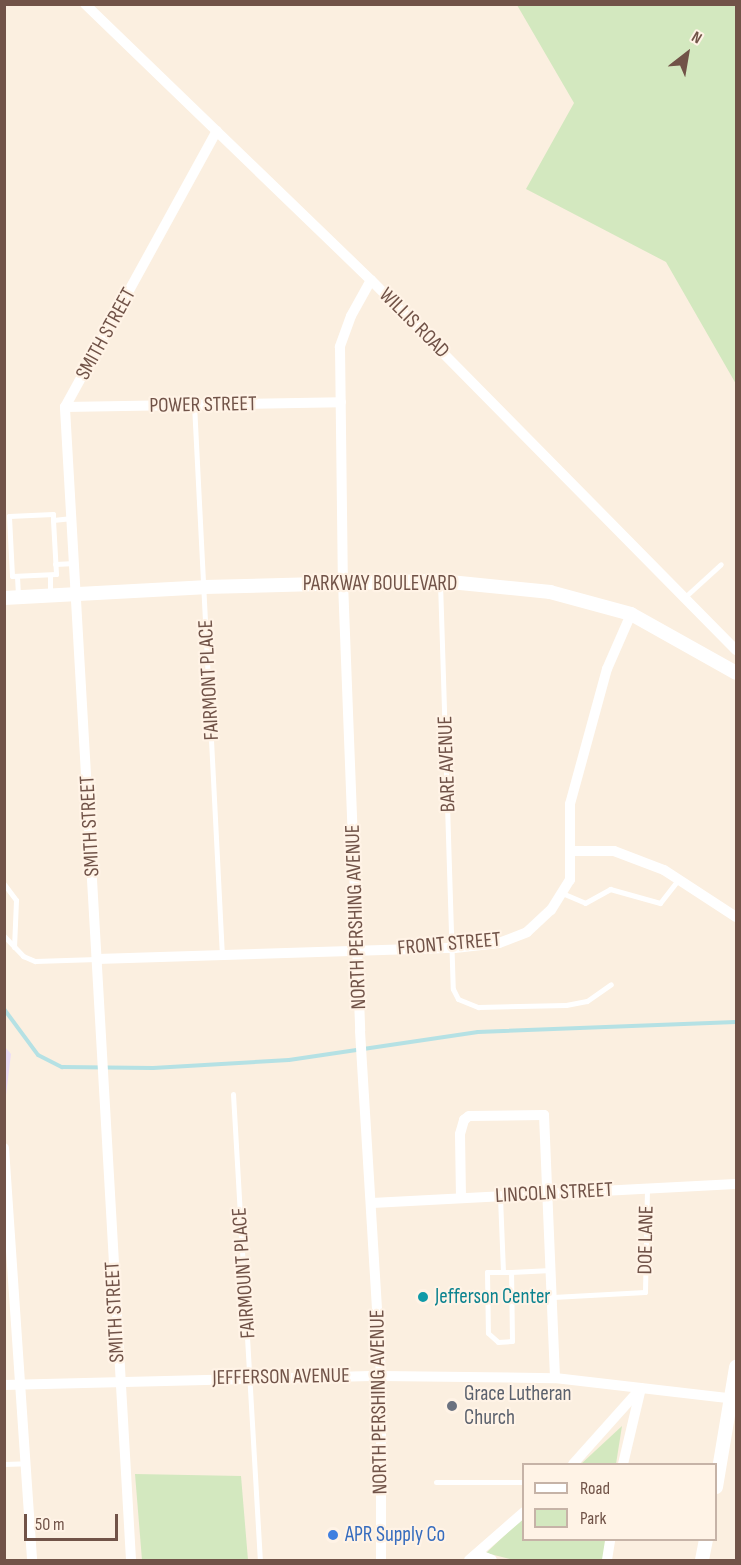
<!DOCTYPE html>
<html>
<head>
<meta charset="utf-8">
<style>
	body { margin:0 }
	#map { position:relative; width:741px; height:1565px; overflow:hidden; background:#fbefe0; font-family:"Sofia Sans Condensed",sans-serif }
	div>[style] { position:absolute }
	.education>* { inset:0; background:#ecddf7 }
	.green>* { inset:0; background:#d3e8bf }
	.stream>* { height:4px; margin:-2px; padding:0 2px; transform-origin:2px; border-radius:2px; background:#b5e1e4 }
	.service>* { height:5px; margin:-2.5px; padding:0 2.5px; transform-origin:2.5px; border-radius:2.5px; background:#fff }
	.minor>* { height:10px; margin:-5px; padding:0 5px; transform-origin:5px; border-radius:5px; background:#fff }
	.tertiary>* { height:14px; margin:-7px; padding:0 7px; transform-origin:7px; border-radius:7px; background:#fff }
	.dots>* { width:16px; height:16px; translate:-50% -50%; box-sizing:border-box; border:3px solid #fff3e6; border-radius:50% }
	span { translate:-50% -50%; white-space:nowrap; text-align:center; line-height:1.15; -webkit-text-stroke:4.5px #fff3e6; paint-order:stroke }
	.street-label { font-size:21px; color:#715348 }
	.culture-label { font-size:21px; color:#0d838f }
	.left { translate:0 -50%; text-align:left }
	.worship-label { font-size:21px; color:#5b616d }
	.shop-label { font-size:21px; color:#366cbe }
	.frame { position:absolute; inset:0; border:6px solid #715348; pointer-events:none }
	.legend { position:absolute; left:522px; top:1463px; width:195px; height:78px; box-sizing:border-box; background:#fff3e6; border:2px solid #c6b3a7; margin:0; padding:8px 10px; list-style:none; font-size:18px; color:#715348 }
	.legend li { display:flex; align-items:center; gap:12px; height:30px }
	.legend b { width:30px; border:2px solid #c6b3a7 }
	.north { position:absolute; left:657px; top:24px; width:60px; height:60px; -webkit-text-stroke:4px #fff3e6; paint-order:stroke; rotate:31deg; font-size:16px; font-weight:700; line-height:24px; text-align:center; color:#715348 }
	.north::after { content:''; display:block; margin:auto; width:21px; height:27px; background:#715348; clip-path:polygon(50% 0,100% 100%,50% 72%,0 100%) }
	.scale { position:absolute; left:24px; top:1514px; width:94px; height:27px; box-sizing:border-box; border:3px solid #715348; border-top:0; padding-left:8px; font-size:18px; line-height:21px; white-space:nowrap; color:#715348; -webkit-text-stroke:4px #fff3e6; paint-order:stroke }
</style>
</head>
<body>
<div id="map">
	<div class="education">
		<div style="clip-path:polygon(5px 1047px,11px 1054px,5px 1103px)"></div>
	</div>
	<div class="green">
		<div style="clip-path:polygon(517px 5px,736px 5px,736px 384px,666px 262px,526px 189px,574px 103px)"></div>
		<div style="clip-path:polygon(622px 1426px,616px 1464px,581px 1464px)"></div>
		<div style="clip-path:polygon(135px 1474px,241px 1476px,248px 1560px,142px 1560px)"></div>
		<div style="clip-path:polygon(523px 1518px,524px 1540px,606px 1540px,603px 1560px,514px 1560px,486px 1553px)"></div>
	</div>
	<div class="stream">
		<div style="left:4px;top:1009px;width:57px;rotate:53.5deg"></div>
		<div style="left:38px;top:1055px;width:27px;rotate:27deg"></div>
		<div style="left:62px;top:1067px;width:91px;rotate:0.6deg"></div>
		<div style="left:153px;top:1068px;width:136px;rotate:-3.4deg"></div>
		<div style="left:289px;top:1060px;width:191px;rotate:-8.4deg"></div>
		<div style="left:478px;top:1032px;width:258px;rotate:-2.2deg"></div>
	</div>
	<div class="service">
		<div style="left:194px;top:404px;width:553px;rotate:87.1deg"></div>
		<div style="left:53px;top:520px;width:54px;rotate:86.8deg"></div>
		<div style="left:56px;top:574px;width:44px;rotate:177.4deg"></div>
		<div style="left:12px;top:576px;width:60px;rotate:-92.9deg"></div>
		<div style="left:9px;top:516px;width:44px;rotate:-2.6deg"></div>
		<div style="left:53px;top:514px;width:6px;rotate:90deg"></div>
		<div style="left:53px;top:520px;width:19px;rotate:-6deg"></div>
		<div style="left:55px;top:564px;width:20px;rotate:-3deg"></div>
		<div style="left:50px;top:575px;width:19px;rotate:90deg"></div>
		<div style="left:17px;top:576px;width:19px;rotate:87deg"></div>
		<div style="left:440px;top:582px;width:407px;rotate:88.2deg"></div>
		<div style="left:453px;top:989px;width:11px;rotate:63deg"></div>
		<div style="left:458px;top:999px;width:22px;rotate:22deg"></div>
		<div style="left:478px;top:1007px;width:88px;rotate:-1.3deg"></div>
		<div style="left:566px;top:1005px;width:21px;rotate:-11deg"></div>
		<div style="left:587px;top:1001px;width:29px;rotate:-35deg"></div>
		<div style="left:686px;top:596px;width:47px;rotate:-42.4deg"></div>
		<div style="left:4px;top:884px;width:20px;rotate:53deg"></div>
		<div style="left:16px;top:900px;width:47px;rotate:92.4deg"></div>
		<div style="left:562px;top:893px;width:25px;rotate:23deg"></div>
		<div style="left:585px;top:903px;width:29px;rotate:-29deg"></div>
		<div style="left:610px;top:889px;width:52px;rotate:15.6deg"></div>
		<div style="left:660px;top:903px;width:29px;rotate:-52deg"></div>
		<div style="left:4px;top:936px;width:28px;rotate:46deg"></div>
		<div style="left:23px;top:956px;width:13px;rotate:23deg"></div>
		<div style="left:35px;top:961px;width:62px;rotate:-1.8deg"></div>
		<div style="left:233px;top:1094px;width:467px;rotate:86.7deg"></div>
		<div style="left:500px;top:1197px;width:75px;rotate:87.7deg"></div>
		<div style="left:503px;top:1272px;width:16px;rotate:180deg"></div>
		<div style="left:487px;top:1272px;width:61px;rotate:89.1deg"></div>
		<div style="left:488px;top:1333px;width:13px;rotate:42deg"></div>
		<div style="left:498px;top:1342px;width:14px;rotate:-4deg"></div>
		<div style="left:512px;top:1341px;width:69px;rotate:-90.8deg"></div>
		<div style="left:511px;top:1272px;width:8px;rotate:180deg"></div>
		<div style="left:511px;top:1272px;width:40px;rotate:-2.9deg"></div>
		<div style="left:553px;top:1297px;width:92px;rotate:-3.1deg"></div>
		<div style="left:645px;top:1292px;width:104px;rotate:-88.9deg"></div>
		<div style="left:4px;top:1464px;width:23px;rotate:-2deg"></div>
		<div style="left:436px;top:1482px;width:88px"></div>
	</div>
	<div class="minor">
		<div style="left:85px;top:4px;width:397px;rotate:44deg"></div>
		<div style="left:371px;top:280px;width:520px;rotate:45.39deg"></div>
		<div style="left:371px;top:280px;width:41px;rotate:119.1deg"></div>
		<div style="left:351px;top:316px;width:33px;rotate:110deg"></div>
		<div style="left:340px;top:347px;width:235px;rotate:89.3deg"></div>
		<div style="left:343px;top:582px;width:449px;rotate:87.8deg"></div>
		<div style="left:360px;top:1031px;width:346px;rotate:86.5deg"></div>
		<div style="left:381px;top:1376px;width:184px;rotate:90deg"></div>
		<div style="left:65px;top:407px;width:276px;rotate:-1deg"></div>
		<div style="left:570px;top:851px;width:44px"></div>
		<div style="left:614px;top:851px;width:53px;rotate:20.8deg"></div>
		<div style="left:664px;top:870px;width:86px;rotate:33.1deg"></div>
		<div style="left:97px;top:959px;width:358px;rotate:-1.8deg"></div>
		<div style="left:455px;top:948px;width:44px;rotate:-6.5deg"></div>
		<div style="left:499px;top:943px;width:30px;rotate:-21deg"></div>
		<div style="left:527px;top:932px;width:33px;rotate:-43deg"></div>
		<div style="left:551px;top:910px;width:36px;rotate:-58deg"></div>
		<div style="left:570px;top:880px;width:76px;rotate:-90deg"></div>
		<div style="left:570px;top:804px;width:140px;rotate:-74.7deg"></div>
		<div style="left:607px;top:669px;width:60px;rotate:-66.4deg"></div>
		<div style="left:4px;top:1148px;width:413px;rotate:86.1deg"></div>
		<div style="left:461px;top:1198px;width:64px;rotate:-90.9deg"></div>
		<div style="left:460px;top:1134px;width:15px;rotate:-74deg"></div>
		<div style="left:464px;top:1120px;width:6px;rotate:-39deg"></div>
		<div style="left:469px;top:1116px;width:75px;rotate:-0.8deg"></div>
		<div style="left:544px;top:1115px;width:263px;rotate:87.6deg"></div>
		<div style="left:372px;top:1203px;width:364px;rotate:-3deg"></div>
		<div style="left:4px;top:1385px;width:377px;rotate:-1.4deg"></div>
		<div style="left:381px;top:1376px;width:174px;rotate:0.7deg"></div>
		<div style="left:555px;top:1378px;width:182px;rotate:6.6deg"></div>
		<div style="left:573px;top:1464px;width:102px;rotate:-48.2deg"></div>
		<div style="left:623px;top:1464px;width:74px;rotate:-76.7deg"></div>
		<div style="left:477px;top:1554px;width:16px;rotate:22deg"></div>
		<div style="left:131px;top:1560px;width:1155px;rotate:-93.28deg"></div>
		<div style="left:65px;top:407px;width:315px;rotate:-61.2deg"></div>
		<div style="left:469px;top:1560px;width:73px;rotate:-41.1deg"></div>
		<div style="left:607px;top:1560px;width:20px;rotate:-81deg"></div>
	</div>
	<div class="tertiary">
		<div style="left:4px;top:598px;width:200px;rotate:-3.1deg"></div>
		<div style="left:204px;top:587px;width:236px;rotate:-1.5deg"></div>
		<div style="left:440px;top:581px;width:111px;rotate:5.7deg"></div>
		<div style="left:550px;top:592px;width:84px;rotate:15.2deg"></div>
		<div style="left:631px;top:614px;width:120px;rotate:29.3deg"></div>
		<div style="left:716px;top:1487px;width:122px;rotate:-80.5deg"></div>
		<div style="left:702px;top:1560px;width:20px;rotate:-79deg"></div>
	</div>
	<div class="dots">
		<div style="left:423px;top:1297px;background:#0f9aa8"></div>
		<div style="left:452px;top:1406px;background:#6b7280"></div>
		<div style="left:333px;top:1535px;background:#3f7fe0"></div>
	</div>
	<div class="street-label">
		<span style="left:414px;top:323px;rotate:45deg">WILLIS ROAD</span>
		<span style="left:106px;top:334px;rotate:-61deg">SMITH STREET</span>
		<span style="left:203px;top:405px;rotate:-1deg">POWER STREET</span>
		<span style="left:380px;top:584px">PARKWAY BOULEVARD</span>
		<span style="left:209px;top:680px;rotate:-93deg">FAIRMONT PLACE</span>
		<span style="left:447px;top:764px;rotate:-92deg">BARE AVENUE</span>
		<span style="left:90px;top:826px;rotate:-93deg">SMITH STREET</span>
		<span style="left:356px;top:917px;rotate:-92deg">NORTH PERSHING AVENUE</span>
		<span style="left:449px;top:944px;rotate:-5deg">FRONT STREET</span>
		<span style="left:554px;top:1193px;rotate:-3deg">LINCOLN STREET</span>
		<span style="left:646px;top:1240px;rotate:-89deg">DOE LANE</span>
		<span style="left:244px;top:1273px;rotate:-94deg">FAIRMOUNT PLACE</span>
		<span style="left:115px;top:1312px;rotate:-93deg">SMITH STREET</span>
		<span style="left:281px;top:1377px;rotate:-1deg">JEFFERSON AVENUE</span>
		<span style="left:379px;top:1402px;rotate:-91deg">NORTH PERSHING AVENUE</span>
	</div>
	<div class="culture-label">
		<span class="left" style="left:435px;top:1297px">Jefferson Center</span>
	</div>
	<div class="worship-label">
		<span class="left" style="left:464px;top:1406px">Grace Lutheran<br>Church</span>
	</div>
	<div class="shop-label">
		<span class="left" style="left:345px;top:1535px">APR Supply Co</span>
	</div>
	<div class="frame"></div>
	<ul class="legend">
	<li><b style="height:8px;background:#fff"></b>Road</li>
	<li><b style="height:16px;background:#d3e8bf"></b>Park</li>
	</ul>
	<div class="north">N</div>
	<div class="scale">50 m</div>
</div>
</body>
</html>
